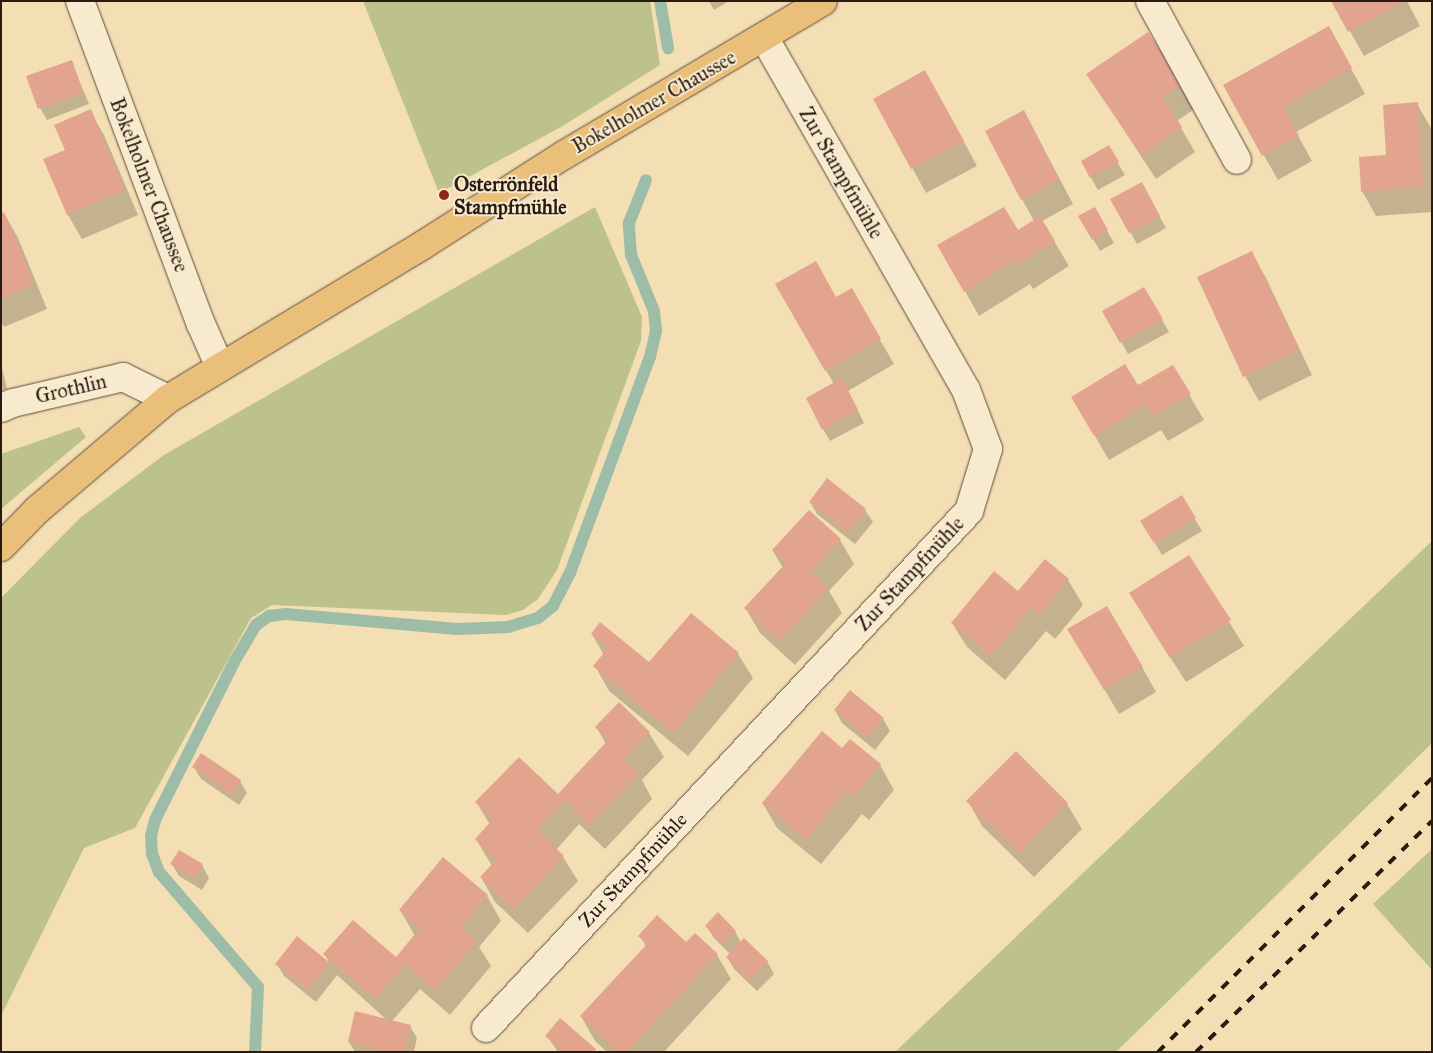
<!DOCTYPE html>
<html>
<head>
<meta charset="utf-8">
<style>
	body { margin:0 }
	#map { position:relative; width:1433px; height:1053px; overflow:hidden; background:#f4deb4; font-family:"IM FELL Great Primer",serif }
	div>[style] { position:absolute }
	.green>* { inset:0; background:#bdc18c }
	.shadow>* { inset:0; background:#0003 }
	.stream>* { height:12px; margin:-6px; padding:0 6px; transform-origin:6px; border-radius:6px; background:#9dbda8 }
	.building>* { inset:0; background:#e3a48f }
	.roads { filter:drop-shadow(0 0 1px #5c4c3a) drop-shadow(0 0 1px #5c4c3a) }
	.minor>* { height:28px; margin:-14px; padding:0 14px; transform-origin:14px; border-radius:14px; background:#f8eace }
	.major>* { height:28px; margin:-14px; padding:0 14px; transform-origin:14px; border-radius:14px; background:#eabf7a }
	.rail>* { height:4px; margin-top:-2px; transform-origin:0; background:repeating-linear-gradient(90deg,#291b11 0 9px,transparent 0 18px) }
	.dots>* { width:14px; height:14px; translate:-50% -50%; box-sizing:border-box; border:2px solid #f8eace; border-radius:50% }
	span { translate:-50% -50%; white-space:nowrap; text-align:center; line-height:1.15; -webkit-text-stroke:4px #f8eace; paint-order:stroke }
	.street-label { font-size:20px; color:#291b11 }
	.poi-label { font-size:20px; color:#291b11; font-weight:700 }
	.left { translate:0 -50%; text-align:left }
	.frame { position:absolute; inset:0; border:2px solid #291b11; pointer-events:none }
</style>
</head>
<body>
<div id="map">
	<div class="green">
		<div style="clip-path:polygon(363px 1px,650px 1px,660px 65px,561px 127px,439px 193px)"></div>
		<div style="clip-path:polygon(595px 207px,642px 317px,641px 341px,557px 570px,538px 599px,523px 610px,506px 615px,272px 605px,251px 618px,135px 828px,84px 848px,1px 1016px,1px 598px,80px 518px,164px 455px)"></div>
		<div style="clip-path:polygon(79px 427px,86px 437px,1px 509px,1px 454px)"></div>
		<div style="clip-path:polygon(1432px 541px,1432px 743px,1116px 1052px,895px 1052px)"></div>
		<div style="clip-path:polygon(1432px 849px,1432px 970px,1373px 904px)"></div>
	</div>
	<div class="shadow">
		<div style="clip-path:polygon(709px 1px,729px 1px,714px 10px)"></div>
		<div style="clip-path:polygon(1333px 1px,1407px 1px,1420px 26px,1364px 56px)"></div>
		<div style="clip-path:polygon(1148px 34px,1196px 108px,1177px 121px,1195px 152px,1156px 179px,1088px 75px)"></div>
		<div style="clip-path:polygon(1342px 52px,1365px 94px,1296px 132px,1312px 161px,1278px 180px,1224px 85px)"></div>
		<div style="clip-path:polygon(71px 61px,89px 104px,47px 120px,40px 108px)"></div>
		<div style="clip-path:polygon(939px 96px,977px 166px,926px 193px,874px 99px)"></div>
		<div style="clip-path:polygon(1417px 104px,1431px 128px,1432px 212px,1376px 216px,1362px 191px,1388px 157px)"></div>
		<div style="clip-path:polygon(90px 111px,104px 135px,138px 215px,82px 239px,68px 215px,45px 160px,66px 151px)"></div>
		<div style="clip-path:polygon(1037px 136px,1073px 204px,1042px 221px,1069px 266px,1033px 289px,1030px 284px,979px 316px,939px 245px,1018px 232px,1034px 221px,1022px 199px)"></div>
		<div style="clip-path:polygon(1108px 147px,1125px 175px,1098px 190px,1082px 162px)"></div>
		<div style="clip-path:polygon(1148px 196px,1166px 228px,1137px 244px,1112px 199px)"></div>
		<div style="clip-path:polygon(1094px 208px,1114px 243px,1100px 251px,1080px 216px)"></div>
		<div style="clip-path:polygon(4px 213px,18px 238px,47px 309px,4px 327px,1px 322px,1px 214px)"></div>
		<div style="clip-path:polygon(1252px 253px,1266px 278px,1312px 375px,1259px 401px,1245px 376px)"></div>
		<div style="clip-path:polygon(777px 285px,836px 299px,851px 290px,894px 364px,848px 391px,864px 423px,830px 441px,823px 429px,834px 384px)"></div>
		<div style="clip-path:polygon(1144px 288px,1169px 332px,1128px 354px,1104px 311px)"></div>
		<div style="clip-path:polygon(1px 364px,7px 389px,1px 390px)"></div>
		<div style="clip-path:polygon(1172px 366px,1204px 420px,1168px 441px,1161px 430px,1109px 460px,1072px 397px,1138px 387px)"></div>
		<div style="clip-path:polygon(827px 480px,865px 510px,873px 522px,855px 544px,817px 514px,810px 502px)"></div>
		<div style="clip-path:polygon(1182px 497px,1202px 531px,1162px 555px,1149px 533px)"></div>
		<div style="clip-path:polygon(840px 540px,854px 564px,829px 591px,842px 613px,795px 665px,760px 633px,746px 609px,783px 568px,773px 551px)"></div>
		<div style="clip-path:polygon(1188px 556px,1244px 646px,1186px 682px,1145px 618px)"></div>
		<div style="clip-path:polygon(1046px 561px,1068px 580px,1083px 605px,1055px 639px,1046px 631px,1005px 680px,967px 647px,952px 623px,1019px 593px)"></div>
		<div style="clip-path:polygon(592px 634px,650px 664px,738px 654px,753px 678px,688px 756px,609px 691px,595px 666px,604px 655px)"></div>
		<div style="clip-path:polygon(1083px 654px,1142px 667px,1156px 692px,1119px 714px)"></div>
		<div style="clip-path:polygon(835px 710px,883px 719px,890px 731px,875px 750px,842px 723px)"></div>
		<div style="clip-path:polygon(597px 728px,649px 733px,664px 757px,642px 780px,652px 799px,605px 849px,579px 824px,556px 850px,563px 857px,578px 881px,528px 933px,495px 902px,481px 877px,492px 866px,476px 839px,490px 825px,477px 803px,558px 795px,606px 744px)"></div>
		<div style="clip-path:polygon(842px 750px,880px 765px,894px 790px,869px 820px,862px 814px,821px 864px,777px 828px,763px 804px)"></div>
		<div style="clip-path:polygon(1016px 753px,1067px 804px,1082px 829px,1034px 877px,982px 826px,968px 801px)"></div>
		<div style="clip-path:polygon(202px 755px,240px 781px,247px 793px,239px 805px,201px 779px,194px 767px)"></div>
		<div style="clip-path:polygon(172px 864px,202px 865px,209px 878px,202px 890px,179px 876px)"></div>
		<div style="clip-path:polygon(487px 896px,501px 921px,479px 947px,491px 966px,450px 1015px,420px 989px,392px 1021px,410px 1026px,417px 1038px,414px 1052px,355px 1052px,349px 1042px,356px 1013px,387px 1020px,337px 975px,316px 1002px,284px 976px,277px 964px,297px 938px,330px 964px,325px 955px,396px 959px,415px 936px,400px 910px)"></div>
		<div style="clip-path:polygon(706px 926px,735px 931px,741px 943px,767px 961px,774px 974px,757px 991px,734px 969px,727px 957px,730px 954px,714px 938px)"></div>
		<div style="clip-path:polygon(640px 936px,686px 944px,717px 955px,731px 979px,664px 1052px,607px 1052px,595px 1041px,581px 1016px,646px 946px)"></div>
		<div style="clip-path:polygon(547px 1036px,595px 1050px,597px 1052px,558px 1052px)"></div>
	</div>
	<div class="stream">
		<div style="left:660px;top:1px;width:48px;rotate:80.3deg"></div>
		<div style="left:255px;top:1052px;width:65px;rotate:-87.4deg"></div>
		<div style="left:258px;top:987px;width:152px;rotate:-130.7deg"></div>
		<div style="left:159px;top:872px;width:19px;rotate:-111deg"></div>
		<div style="left:152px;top:854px;width:18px;rotate:-93deg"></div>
		<div style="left:151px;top:836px;width:16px;rotate:-76deg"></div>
		<div style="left:155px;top:820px;width:177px;rotate:-63.4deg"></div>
		<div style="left:234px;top:662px;width:43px;rotate:-59.3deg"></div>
		<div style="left:256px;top:625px;width:16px;rotate:-35deg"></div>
		<div style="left:269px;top:616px;width:17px;rotate:-7deg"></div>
		<div style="left:286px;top:614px;width:172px;rotate:5deg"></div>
		<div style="left:457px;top:629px;width:51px;rotate:-2.2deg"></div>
		<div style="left:508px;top:627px;width:31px;rotate:-17deg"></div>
		<div style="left:538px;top:618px;width:19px;rotate:-39deg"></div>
		<div style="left:553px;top:606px;width:37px;rotate:-63deg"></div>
		<div style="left:570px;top:573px;width:230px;rotate:-69.7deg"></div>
		<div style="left:650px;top:357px;width:27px;rotate:-77deg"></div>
		<div style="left:656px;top:331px;width:20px;rotate:-96deg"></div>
		<div style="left:654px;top:311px;width:61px;rotate:-112.3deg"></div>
		<div style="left:631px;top:255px;width:32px;rotate:-94deg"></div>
		<div style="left:629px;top:223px;width:46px;rotate:-68.4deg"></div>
	</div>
	<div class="building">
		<div style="clip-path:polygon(1331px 1px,1406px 1px,1348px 32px)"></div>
		<div style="clip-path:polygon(1329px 26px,1352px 68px,1283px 107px,1299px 136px,1262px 156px,1223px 85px)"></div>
		<div style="clip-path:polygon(1148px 32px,1182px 83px,1162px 97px,1182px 127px,1141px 155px,1086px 74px)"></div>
		<div style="clip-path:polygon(72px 60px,83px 92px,38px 109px,26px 76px)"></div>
		<div style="clip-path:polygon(925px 70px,964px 141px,911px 169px,873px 99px)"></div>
		<div style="clip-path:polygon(1418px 102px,1423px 187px,1361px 192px,1359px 157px,1386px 155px,1383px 105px)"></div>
		<div style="clip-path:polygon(91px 109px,125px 190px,67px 215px,43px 159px,65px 150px,54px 125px)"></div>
		<div style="clip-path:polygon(1024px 110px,1059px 179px,1021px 200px,985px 131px)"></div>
		<div style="clip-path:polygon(1109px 145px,1119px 162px,1090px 178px,1081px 161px)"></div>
		<div style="clip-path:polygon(1142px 182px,1160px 216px,1129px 233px,1110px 199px)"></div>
		<div style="clip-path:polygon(1004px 207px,1018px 230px,1040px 216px,1055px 241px,1018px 265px,1015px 260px,964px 292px,937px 245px)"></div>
		<div style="clip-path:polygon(1095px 207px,1108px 230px,1092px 240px,1078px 216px)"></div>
		<div style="clip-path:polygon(4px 212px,34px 284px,1px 298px,1px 213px)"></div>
		<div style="clip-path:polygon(1252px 251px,1299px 350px,1243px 377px,1197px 277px)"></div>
		<div style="clip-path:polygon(816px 261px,836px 297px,852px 288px,881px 339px,825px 371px,775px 284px)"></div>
		<div style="clip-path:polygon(1144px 287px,1163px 319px,1120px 343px,1102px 311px)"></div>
		<div style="clip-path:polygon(1125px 364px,1138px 385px,1173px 365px,1191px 394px,1152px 417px,1146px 405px,1094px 436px,1071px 397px)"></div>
		<div style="clip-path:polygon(842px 378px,858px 410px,822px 430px,806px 398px)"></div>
		<div style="clip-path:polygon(827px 478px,866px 509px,848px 533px,809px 502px)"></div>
		<div style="clip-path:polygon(1182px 495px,1196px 518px,1154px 543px,1140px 521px)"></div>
		<div style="clip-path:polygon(809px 510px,841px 539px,811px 571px,828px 588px,780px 641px,744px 608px,786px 563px,772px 550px)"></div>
		<div style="clip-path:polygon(1189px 555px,1231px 620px,1170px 658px,1129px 593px)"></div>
		<div style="clip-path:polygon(1045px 559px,1069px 579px,1040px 615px,1032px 607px,991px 656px,951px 623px,994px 571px,1018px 591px)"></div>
		<div style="clip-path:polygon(1107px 606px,1143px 667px,1104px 690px,1067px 629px)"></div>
		<div style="clip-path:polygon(691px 613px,739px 653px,673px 733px,593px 666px,608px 648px,591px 634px,600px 622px,649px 662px)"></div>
		<div style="clip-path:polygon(850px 690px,884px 718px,867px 738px,834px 710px)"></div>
		<div style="clip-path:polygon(619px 702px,650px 732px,624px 759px,639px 773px,590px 825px,565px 800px,537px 830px,564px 856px,514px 909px,480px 877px,496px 860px,475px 839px,493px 819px,475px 802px,519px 757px,558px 794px,608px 740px,595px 727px)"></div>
		<div style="clip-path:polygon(822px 731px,842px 748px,850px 739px,881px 764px,854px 796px,847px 790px,806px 840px,762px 803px)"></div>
		<div style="clip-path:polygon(1016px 751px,1068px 803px,1019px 853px,966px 801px)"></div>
		<div style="clip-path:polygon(201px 753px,241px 780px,232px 794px,192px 767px)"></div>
		<div style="clip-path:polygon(179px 850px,203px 864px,195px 878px,170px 864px)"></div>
		<div style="clip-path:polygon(443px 857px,488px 895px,461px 927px,477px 941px,435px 991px,405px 965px,375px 999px,323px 954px,353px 920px,396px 957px,420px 928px,399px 910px)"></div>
		<div style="clip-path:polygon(718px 912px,736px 931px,723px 944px,705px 926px)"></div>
		<div style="clip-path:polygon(657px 915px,686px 942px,695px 933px,718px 954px,627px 1052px,618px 1052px,580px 1016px,647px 944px,638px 936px)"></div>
		<div style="clip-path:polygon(297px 936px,330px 963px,308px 990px,275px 964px)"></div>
		<div style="clip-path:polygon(744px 938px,768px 961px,749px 980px,726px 957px)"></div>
		<div style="clip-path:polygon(355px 1011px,411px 1025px,404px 1052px,385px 1052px,348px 1042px)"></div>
		<div style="clip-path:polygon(560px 1018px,596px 1049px,594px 1052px,564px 1052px,545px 1036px)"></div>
	</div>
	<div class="roads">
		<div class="minor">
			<div style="left:80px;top:1px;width:345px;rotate:69.5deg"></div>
			<div style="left:201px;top:324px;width:47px;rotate:66.2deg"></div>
			<div style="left:1150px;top:1px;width:181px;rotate:61.3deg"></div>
			<div style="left:1px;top:408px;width:13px;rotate:-23deg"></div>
			<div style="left:13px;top:403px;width:113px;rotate:-13.3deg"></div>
			<div style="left:123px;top:377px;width:50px;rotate:26.1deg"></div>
			<div style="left:486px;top:1028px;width:708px;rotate:-46.95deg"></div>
			<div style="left:969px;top:511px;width:65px;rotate:-73deg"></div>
			<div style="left:988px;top:449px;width:63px;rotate:-110.4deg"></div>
			<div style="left:966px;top:390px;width:406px;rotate:-119.8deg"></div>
		</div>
		<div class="major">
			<div style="left:1px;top:547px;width:52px;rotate:-45.8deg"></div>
			<div style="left:37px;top:510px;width:172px;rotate:-40.3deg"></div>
			<div style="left:168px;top:399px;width:298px;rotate:-31.1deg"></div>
			<div style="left:423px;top:245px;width:167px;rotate:-32.6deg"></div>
			<div style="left:564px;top:155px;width:301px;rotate:-30.7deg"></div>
		</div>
	</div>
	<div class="rail">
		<div style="left:1158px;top:1052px;width:387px;rotate:-45deg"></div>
		<div style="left:1196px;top:1052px;width:330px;rotate:-44.4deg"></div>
	</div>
	<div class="dots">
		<div style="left:444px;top:195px;background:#8f2418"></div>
	</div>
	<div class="street-label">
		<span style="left:654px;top:102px;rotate:-30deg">Bokelholmer Chaussee</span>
		<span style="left:841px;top:173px;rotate:60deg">Zur Stampfmühle</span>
		<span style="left:149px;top:185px;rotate:69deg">Bokelholmer Chaussee</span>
		<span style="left:71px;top:389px;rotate:-13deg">Grothlin</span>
		<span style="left:910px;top:574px;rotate:-47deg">Zur Stampfmühle</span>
		<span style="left:633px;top:870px;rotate:-47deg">Zur Stampfmühle</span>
	</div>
	<div class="poi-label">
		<span class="left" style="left:454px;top:196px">Osterrönfeld<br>Stampfmühle</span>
	</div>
	<div class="frame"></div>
</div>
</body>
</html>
